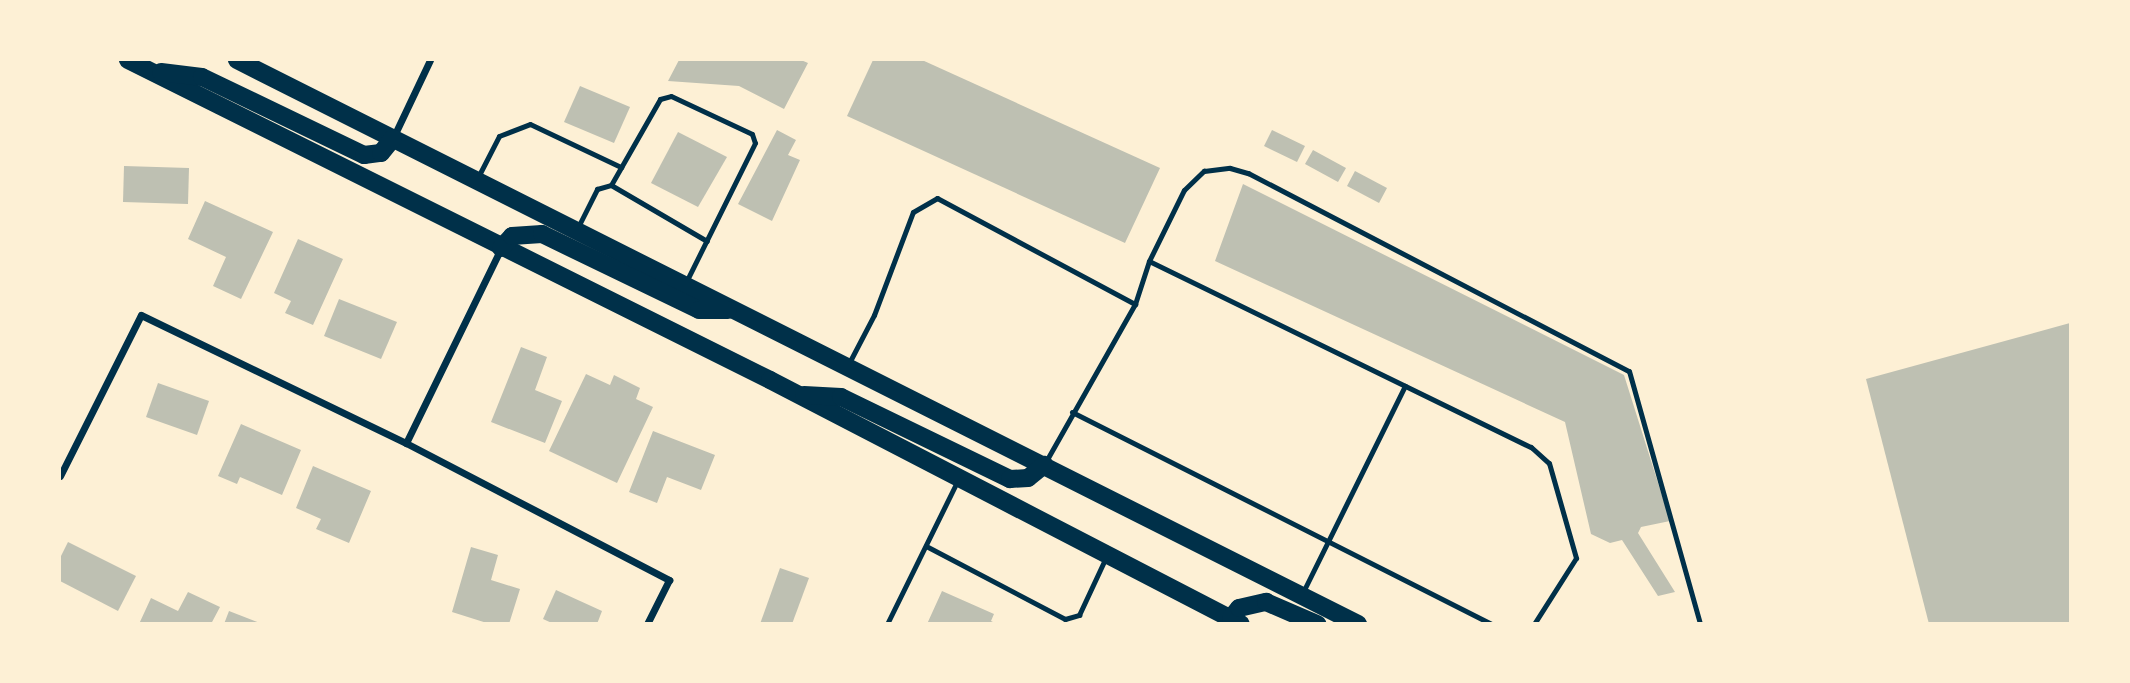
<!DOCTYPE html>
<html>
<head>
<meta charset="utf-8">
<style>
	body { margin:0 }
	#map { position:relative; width:2130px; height:683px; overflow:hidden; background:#fdf0d5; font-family:"PT Sans",sans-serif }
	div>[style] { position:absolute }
	.building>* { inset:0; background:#bec0b2 }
	.service>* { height:5px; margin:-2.5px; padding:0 2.5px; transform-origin:2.5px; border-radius:2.5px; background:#003049 }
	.minor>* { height:7px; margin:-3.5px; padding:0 3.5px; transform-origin:3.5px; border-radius:3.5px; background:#003049 }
	.primary>* { height:18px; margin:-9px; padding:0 9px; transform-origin:9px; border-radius:9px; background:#003049 }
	span { translate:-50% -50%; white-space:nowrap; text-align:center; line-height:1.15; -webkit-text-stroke:5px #fdf0d5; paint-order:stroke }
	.frame { position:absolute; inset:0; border:61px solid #fdf0d5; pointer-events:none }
</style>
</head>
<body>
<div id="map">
	<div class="building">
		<div style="clip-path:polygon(679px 60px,801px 60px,808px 63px,784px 109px,739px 86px,668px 81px)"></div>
		<div style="clip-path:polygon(873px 60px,922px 60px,1160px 168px,1125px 243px,847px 116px)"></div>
		<div style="clip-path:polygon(580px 86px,630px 107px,614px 143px,564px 122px)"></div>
		<div style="clip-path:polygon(777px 130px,796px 140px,788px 155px,800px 160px,772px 221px,738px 204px)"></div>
		<div style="clip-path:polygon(1272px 130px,1305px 146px,1297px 162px,1264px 146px)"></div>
		<div style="clip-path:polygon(678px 132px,727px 157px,698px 207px,651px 183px)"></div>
		<div style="clip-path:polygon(1313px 150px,1346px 168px,1338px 182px,1305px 164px)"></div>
		<div style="clip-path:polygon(124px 166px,189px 168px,188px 204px,123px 202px)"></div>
		<div style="clip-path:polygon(1355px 171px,1387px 188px,1379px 203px,1347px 186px)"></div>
		<div style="clip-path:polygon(1243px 184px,1624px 375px,1670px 521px,1641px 527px,1638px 533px,1675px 592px,1658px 596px,1622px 540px,1610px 543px,1591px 534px,1565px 422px,1215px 261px)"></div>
		<div style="clip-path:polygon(205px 201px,273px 232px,241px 299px,213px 286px,226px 257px,188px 239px)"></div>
		<div style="clip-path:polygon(298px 239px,343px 259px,313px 325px,285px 313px,291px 301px,274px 293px)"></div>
		<div style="clip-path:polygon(339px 299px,397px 322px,381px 359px,324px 336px)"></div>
		<div style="clip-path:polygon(2070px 323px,2070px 624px,1929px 624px,1866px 379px)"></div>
		<div style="clip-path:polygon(521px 347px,547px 357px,535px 390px,562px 401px,545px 443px,491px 422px)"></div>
		<div style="clip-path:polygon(586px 374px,610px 385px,614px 375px,640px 388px,636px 399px,653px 407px,617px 483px,549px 451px)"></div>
		<div style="clip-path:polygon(158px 383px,209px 401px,197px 435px,146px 417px)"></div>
		<div style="clip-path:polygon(241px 424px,301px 450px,282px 495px,240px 477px,237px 484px,218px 476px)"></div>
		<div style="clip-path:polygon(653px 431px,715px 455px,701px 490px,667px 477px,657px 503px,629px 492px)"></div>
		<div style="clip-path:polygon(313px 466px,371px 491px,349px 543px,316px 529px,321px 519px,296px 508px)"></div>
		<div style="clip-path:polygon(68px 542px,136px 576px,118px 611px,60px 581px,60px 558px)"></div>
		<div style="clip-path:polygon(471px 547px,498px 555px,491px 580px,520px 589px,509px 624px,490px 624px,452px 612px)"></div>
		<div style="clip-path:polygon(780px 568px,809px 578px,792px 624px,760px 624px)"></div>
		<div style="clip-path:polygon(556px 590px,602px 611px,597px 624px,554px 624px,543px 619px)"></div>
		<div style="clip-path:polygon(942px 591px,994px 614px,991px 621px,997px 624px,927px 624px)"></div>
		<div style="clip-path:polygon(188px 592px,220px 607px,211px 624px,139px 624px,151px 598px,178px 611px)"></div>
		<div style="clip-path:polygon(229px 611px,260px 623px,260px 624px,224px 624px)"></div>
	</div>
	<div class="service">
		<div style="left:477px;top:179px;width:48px;rotate:-62.9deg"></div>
		<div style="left:499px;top:136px;width:33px;rotate:-21deg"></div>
		<div style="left:530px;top:124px;width:101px;rotate:25.3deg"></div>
		<div style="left:611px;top:185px;width:111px;rotate:30.3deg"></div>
		<div style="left:577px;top:229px;width:45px;rotate:-63.4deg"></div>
		<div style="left:597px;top:189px;width:15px;rotate:-16deg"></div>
		<div style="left:611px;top:185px;width:99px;rotate:-60.3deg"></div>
		<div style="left:660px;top:99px;width:11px;rotate:-15deg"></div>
		<div style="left:671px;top:96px;width:89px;rotate:25.1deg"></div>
		<div style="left:752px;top:134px;width:9px;rotate:72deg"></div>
		<div style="left:755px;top:143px;width:155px;rotate:116.4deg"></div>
		<div style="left:1149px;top:261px;width:425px;rotate:26deg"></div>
		<div style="left:1531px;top:447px;width:24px;rotate:42deg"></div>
		<div style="left:1549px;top:463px;width:99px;rotate:74.1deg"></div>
		<div style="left:1576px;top:558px;width:78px;rotate:122.5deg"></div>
		<div style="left:849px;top:363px;width:54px;rotate:-62.5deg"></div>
		<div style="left:874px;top:315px;width:110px;rotate:-69.3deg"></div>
		<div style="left:913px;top:212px;width:28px;rotate:-30deg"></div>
		<div style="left:937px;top:198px;width:225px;rotate:28.2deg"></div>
		<div style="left:1072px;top:412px;width:470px;rotate:26.8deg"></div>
		<div style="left:1045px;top:463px;width:183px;rotate:-60.5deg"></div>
		<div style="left:1135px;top:304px;width:45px;rotate:-72deg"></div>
		<div style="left:1149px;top:261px;width:79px;rotate:-63.8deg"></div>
		<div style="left:1184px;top:190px;width:28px;rotate:-44deg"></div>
		<div style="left:1204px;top:171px;width:26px;rotate:-7deg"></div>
		<div style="left:1230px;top:168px;width:19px;rotate:16deg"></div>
		<div style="left:1248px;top:173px;width:429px;rotate:27.5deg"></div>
		<div style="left:1629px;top:371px;width:263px;rotate:74.3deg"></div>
		<div style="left:926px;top:546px;width:157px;rotate:27.7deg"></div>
		<div style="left:1065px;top:619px;width:15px;rotate:-16deg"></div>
		<div style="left:1079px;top:615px;width:64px;rotate:-65deg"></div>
		<div style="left:1303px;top:592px;width:230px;rotate:-63.7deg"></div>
		<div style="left:887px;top:624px;width:158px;rotate:-63.8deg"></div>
	</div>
	<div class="minor">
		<div style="left:393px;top:138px;width:86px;rotate:-64.6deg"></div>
		<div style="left:406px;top:443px;width:217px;rotate:-64deg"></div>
		<div style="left:60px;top:476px;width:180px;rotate:-63.3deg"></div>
		<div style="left:141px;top:315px;width:294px;rotate:25.8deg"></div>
		<div style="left:406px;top:443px;width:297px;rotate:27.5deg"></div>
		<div style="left:669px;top:580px;width:49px;rotate:116.6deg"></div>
	</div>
	<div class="primary">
		<div style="left:128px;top:60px;width:717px;rotate:26.49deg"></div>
		<div style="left:770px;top:380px;width:530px;rotate:27.39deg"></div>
		<div style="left:237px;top:60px;width:1255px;rotate:26.71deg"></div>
		<div style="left:161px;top:72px;width:41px;rotate:7deg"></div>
		<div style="left:202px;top:77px;width:180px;rotate:25.7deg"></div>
		<div style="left:364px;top:155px;width:17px;rotate:-7deg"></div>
		<div style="left:381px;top:153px;width:19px;rotate:-51deg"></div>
		<div style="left:501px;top:248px;width:16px;rotate:-47deg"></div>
		<div style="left:512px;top:236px;width:30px;rotate:-4deg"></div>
		<div style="left:542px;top:234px;width:174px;rotate:25.8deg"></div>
		<div style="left:699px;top:310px;width:29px"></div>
		<div style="left:804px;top:395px;width:37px;rotate:3deg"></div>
		<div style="left:841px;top:397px;width:188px;rotate:25.9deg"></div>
		<div style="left:1010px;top:479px;width:18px;rotate:-3deg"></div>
		<div style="left:1028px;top:478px;width:21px;rotate:-39deg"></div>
		<div style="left:1231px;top:618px;width:13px;rotate:-51deg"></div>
		<div style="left:1239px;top:608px;width:28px;rotate:-13deg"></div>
		<div style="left:1266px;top:602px;width:56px;rotate:23.3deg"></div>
	</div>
	<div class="frame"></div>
</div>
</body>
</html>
